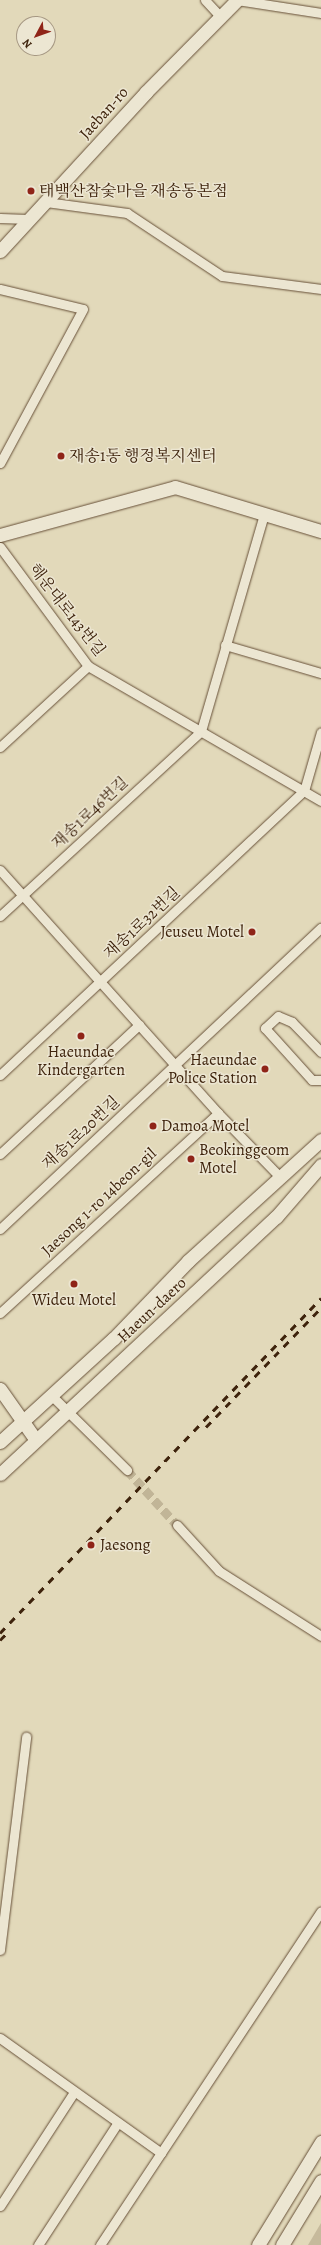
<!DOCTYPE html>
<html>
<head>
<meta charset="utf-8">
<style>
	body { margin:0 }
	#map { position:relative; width:321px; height:2245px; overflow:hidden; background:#e2d9ba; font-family:Alegreya,"Noto Serif KR",serif }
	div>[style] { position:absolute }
	.green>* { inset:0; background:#c6ba9c }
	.minor-tunnel>* { height:9px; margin-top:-4.5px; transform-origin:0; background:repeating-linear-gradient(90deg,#c1b597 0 9px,transparent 0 13.5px) }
	.roads { filter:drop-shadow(0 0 1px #675038) drop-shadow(0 0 1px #675038) }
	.minor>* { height:9px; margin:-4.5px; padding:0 4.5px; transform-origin:4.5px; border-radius:4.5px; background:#ece6d2 }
	.secondary>* { height:13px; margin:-6.5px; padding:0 6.5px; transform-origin:6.5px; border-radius:6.5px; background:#ece6d2 }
	.rail>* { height:3px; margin-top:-1.5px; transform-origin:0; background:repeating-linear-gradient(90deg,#3e230c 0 7px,transparent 0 14px) }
	.dots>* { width:11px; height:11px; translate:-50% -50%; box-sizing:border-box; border:2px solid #ece6d2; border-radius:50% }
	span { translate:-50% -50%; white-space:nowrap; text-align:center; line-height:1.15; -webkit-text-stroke:3px #ece6d2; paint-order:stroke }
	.street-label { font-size:16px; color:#3e230c }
	.poi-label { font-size:16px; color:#3e230c }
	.left { translate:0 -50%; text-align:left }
	.right { translate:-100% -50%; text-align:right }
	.north { position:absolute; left:16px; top:16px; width:40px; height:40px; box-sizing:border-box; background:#ece6d2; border:1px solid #a69883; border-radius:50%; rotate:229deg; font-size:11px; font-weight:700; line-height:16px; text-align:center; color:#3e230c }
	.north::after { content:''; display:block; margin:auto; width:14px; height:18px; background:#8f2418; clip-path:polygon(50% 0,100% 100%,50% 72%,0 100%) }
</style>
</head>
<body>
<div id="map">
	<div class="green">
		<div style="clip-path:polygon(321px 2223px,321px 2245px,308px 2245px)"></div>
	</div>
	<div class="minor-tunnel">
		<div style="left:127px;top:1470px;width:74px;rotate:47.7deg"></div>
	</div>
	<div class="roads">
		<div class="minor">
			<div style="left:205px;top:0;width:22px;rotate:47deg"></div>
			<div style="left:237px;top:0;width:85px;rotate:8.8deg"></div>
			<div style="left:46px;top:202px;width:82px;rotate:7.7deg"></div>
			<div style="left:127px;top:213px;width:114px;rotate:33.6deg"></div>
			<div style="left:222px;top:276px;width:100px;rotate:7.5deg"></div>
			<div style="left:0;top:218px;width:28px;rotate:2deg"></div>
			<div style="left:0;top:289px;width:85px;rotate:13.5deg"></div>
			<div style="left:83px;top:309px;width:175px;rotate:118.3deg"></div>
			<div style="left:0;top:547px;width:148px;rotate:53.5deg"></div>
			<div style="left:88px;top:666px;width:269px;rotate:30.1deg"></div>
			<div style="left:225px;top:645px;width:100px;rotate:16.3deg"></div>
			<div style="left:0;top:747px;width:120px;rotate:-42.6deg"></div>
			<div style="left:0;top:870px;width:326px;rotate:48.1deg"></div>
			<div style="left:218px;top:1113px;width:89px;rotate:45.9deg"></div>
			<div style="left:0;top:916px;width:273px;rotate:-42.6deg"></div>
			<div style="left:201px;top:731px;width:226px;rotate:-73.8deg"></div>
			<div style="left:321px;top:1052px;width:42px;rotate:-134deg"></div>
			<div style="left:292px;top:1022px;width:15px;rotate:-157deg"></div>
			<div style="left:278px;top:1016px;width:18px;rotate:137deg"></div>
			<div style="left:265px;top:1028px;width:70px;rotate:47.9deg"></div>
			<div style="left:312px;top:1080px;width:9px"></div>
			<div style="left:0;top:1075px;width:416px;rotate:-43.1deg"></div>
			<div style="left:304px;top:791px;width:61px;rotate:-73.9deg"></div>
			<div style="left:0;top:1154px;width:190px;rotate:-42.9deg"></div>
			<div style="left:0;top:1229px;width:440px;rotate:-43.2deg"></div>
			<div style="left:0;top:1313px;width:296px;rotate:-42.5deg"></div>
			<div style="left:51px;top:1395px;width:107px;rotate:44.6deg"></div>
			<div style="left:177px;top:1525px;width:62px;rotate:47.6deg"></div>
			<div style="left:219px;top:1571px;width:121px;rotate:32.5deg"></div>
			<div style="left:0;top:1950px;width:215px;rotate:-83deg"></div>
			<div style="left:0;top:2038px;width:198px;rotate:35.5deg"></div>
			<div style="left:0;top:2206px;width:136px;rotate:-57deg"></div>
			<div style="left:38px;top:2245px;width:145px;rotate:-56.9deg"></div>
			<div style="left:100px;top:2245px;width:400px;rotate:-56.5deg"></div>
		</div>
		<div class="secondary">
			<div style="left:0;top:251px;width:216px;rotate:-47.4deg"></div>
			<div style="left:146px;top:92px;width:129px;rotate:-45.3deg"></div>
			<div style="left:0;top:535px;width:181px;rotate:-15.3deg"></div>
			<div style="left:175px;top:487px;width:152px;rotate:16.8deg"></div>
			<div style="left:0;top:1389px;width:62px;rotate:54.8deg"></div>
			<div style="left:0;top:1442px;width:154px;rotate:-42.4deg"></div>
			<div style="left:114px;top:1338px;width:107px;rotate:-46.1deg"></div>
			<div style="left:188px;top:1261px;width:180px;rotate:-42.3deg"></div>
			<div style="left:0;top:1474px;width:377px;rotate:-43deg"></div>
			<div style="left:276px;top:1217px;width:69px;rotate:-49.1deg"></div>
			<div style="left:258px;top:2245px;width:121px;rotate:-58.5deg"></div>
			<div style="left:282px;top:2245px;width:75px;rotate:-58.6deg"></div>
		</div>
	</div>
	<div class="rail">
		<div style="left:206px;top:1427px;width:165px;rotate:-46deg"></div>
		<div style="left:0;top:1633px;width:464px;rotate:-46.2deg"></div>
		<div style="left:0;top:1640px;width:14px;rotate:-45deg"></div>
	</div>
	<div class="dots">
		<div style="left:31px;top:191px;background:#8f2418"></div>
		<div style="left:61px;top:456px;background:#8f2418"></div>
		<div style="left:252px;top:932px;background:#8f2418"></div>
		<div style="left:81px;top:1036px;background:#8f2418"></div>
		<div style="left:265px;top:1069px;background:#8f2418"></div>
		<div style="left:153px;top:1126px;background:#8f2418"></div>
		<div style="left:191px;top:1159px;background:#8f2418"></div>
		<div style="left:74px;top:1284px;background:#8f2418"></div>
		<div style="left:91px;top:1545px;background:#8f2418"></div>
	</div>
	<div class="street-label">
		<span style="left:104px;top:113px;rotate:-48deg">Jaeban-ro</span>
		<span style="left:67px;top:610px;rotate:52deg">해운대로143번길</span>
		<span style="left:90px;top:813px;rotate:-43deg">재송1로46번길</span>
		<span style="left:142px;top:923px;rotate:-43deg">재송1로32번길</span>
		<span style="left:81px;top:1133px;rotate:-43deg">재송1로20번길</span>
		<span style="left:99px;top:1202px;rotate:-43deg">Jaesong 1-ro 14beon-gil</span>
		<span style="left:152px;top:1310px;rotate:-43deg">Haeun-daero</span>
	</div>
	<div class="poi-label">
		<span class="left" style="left:39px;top:191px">태백산참숯마을 재송동본점</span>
		<span class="left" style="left:69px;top:456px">재송1동 행정복지센터</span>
		<span class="right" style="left:244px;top:932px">Jeuseu Motel</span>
		<span style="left:81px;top:1061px">Haeundae<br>Kindergarten</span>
		<span class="right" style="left:257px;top:1069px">Haeundae<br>Police Station</span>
		<span class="left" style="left:161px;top:1126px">Damoa Motel</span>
		<span class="left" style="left:199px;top:1159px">Beokinggeom<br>Motel</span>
		<span style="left:74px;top:1300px">Wideu Motel</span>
		<span class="left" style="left:100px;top:1545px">Jaesong</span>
	</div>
	<div class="north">N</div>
</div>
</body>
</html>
